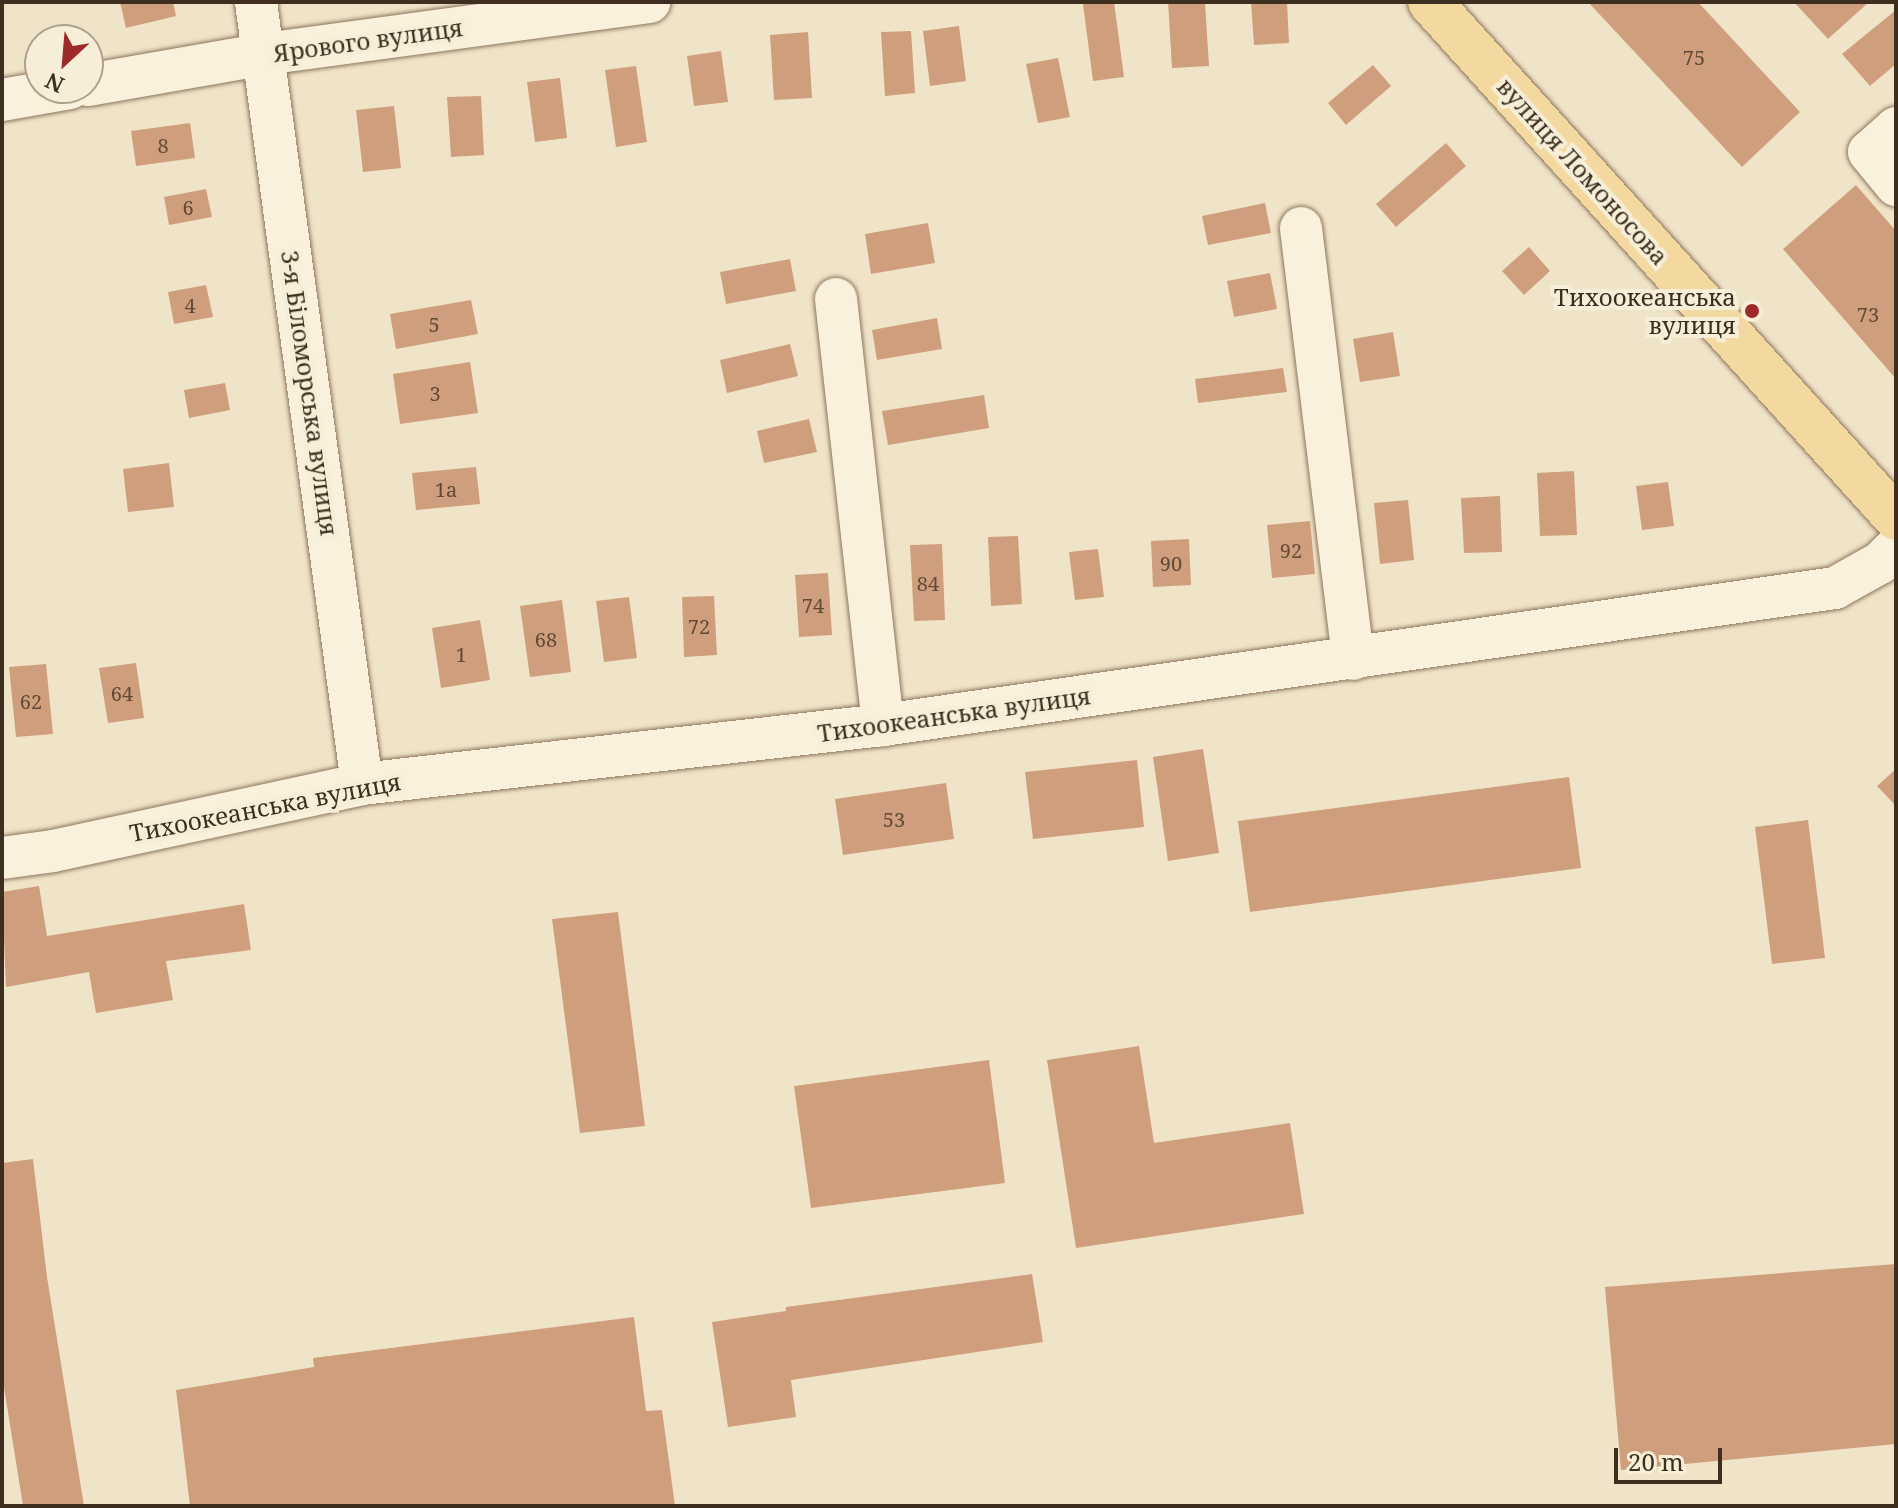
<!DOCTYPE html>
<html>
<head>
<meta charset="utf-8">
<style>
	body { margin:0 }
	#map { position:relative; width:1898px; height:1508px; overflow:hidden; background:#f0e4c8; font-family:"Noto Serif",serif }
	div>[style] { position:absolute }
	.building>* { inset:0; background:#cf9f7d }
	.roads { filter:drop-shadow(0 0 2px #8d765c) drop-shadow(0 0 2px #8d765c) }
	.minor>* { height:42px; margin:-21px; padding:0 21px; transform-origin:21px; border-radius:21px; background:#faf1dc }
	.major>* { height:44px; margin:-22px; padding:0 22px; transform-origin:22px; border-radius:22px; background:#f3d9a0 }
	.dots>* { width:22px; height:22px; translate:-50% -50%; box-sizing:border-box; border:4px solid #f7eed8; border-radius:50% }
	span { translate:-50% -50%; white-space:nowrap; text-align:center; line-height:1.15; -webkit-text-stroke:8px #f7eed8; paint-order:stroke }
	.number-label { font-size:20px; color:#624a37 }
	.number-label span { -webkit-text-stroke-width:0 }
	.street-label { font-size:24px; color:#3d2e20 }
	.poi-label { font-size:24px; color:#3d2e20 }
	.right { translate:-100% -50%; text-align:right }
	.frame { position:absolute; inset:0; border:4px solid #3d2e20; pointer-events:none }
	.north { position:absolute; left:24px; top:24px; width:80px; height:80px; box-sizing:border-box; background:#f7eed8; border:2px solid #ada18e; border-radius:50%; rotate:206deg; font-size:22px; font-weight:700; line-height:32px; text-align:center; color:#3d2e20 }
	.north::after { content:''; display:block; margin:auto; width:28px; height:36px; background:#9e2a2b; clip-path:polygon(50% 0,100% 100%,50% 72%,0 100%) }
	.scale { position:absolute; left:1614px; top:1448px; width:108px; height:36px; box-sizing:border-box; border:4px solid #3d2e20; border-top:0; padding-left:10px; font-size:24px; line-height:28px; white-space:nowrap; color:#3d2e20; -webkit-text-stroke:6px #f7eed8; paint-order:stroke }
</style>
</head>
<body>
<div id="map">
	<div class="building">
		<div style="clip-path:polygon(120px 2px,173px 2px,176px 16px,126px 28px)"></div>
		<div style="clip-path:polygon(1098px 2px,1114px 2px,1124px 77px,1093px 81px,1083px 4px)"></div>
		<div style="clip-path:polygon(1168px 2px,1205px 2px,1209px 66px,1172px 68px)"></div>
		<div style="clip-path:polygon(1251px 2px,1287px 2px,1289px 43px,1254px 45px)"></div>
		<div style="clip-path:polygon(1588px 2px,1698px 2px,1800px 112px,1742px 167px)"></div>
		<div style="clip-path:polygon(1794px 2px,1869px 2px,1828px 39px)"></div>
		<div style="clip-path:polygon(1896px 10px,1896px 64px,1870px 86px,1842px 54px)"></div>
		<div style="clip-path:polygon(959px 26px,966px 81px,930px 86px,923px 31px)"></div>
		<div style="clip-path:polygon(911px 31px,915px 93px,885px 96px,881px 32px)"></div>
		<div style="clip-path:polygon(808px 32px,812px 98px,774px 100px,770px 35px)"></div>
		<div style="clip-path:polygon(721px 51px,728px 102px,694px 106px,687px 56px)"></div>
		<div style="clip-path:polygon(1058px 58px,1070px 117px,1038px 123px,1026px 64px)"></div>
		<div style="clip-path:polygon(1373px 65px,1391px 86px,1346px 125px,1328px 103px)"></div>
		<div style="clip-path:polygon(636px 66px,647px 142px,616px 147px,605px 70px)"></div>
		<div style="clip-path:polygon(560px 78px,567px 138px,535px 142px,527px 82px)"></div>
		<div style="clip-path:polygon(481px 96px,484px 155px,451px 157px,447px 97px)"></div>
		<div style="clip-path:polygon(394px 106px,401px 168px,363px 172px,356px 110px)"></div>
		<div style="clip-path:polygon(190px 123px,195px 158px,136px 166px,131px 131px)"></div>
		<div style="clip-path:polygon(1446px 143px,1466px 166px,1396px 227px,1376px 204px)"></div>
		<div style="clip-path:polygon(1856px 185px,1896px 231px,1896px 379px,1783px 249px)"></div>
		<div style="clip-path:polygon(206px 189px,212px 217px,169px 225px,164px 197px)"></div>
		<div style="clip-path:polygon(1265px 203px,1271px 233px,1208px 245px,1202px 216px)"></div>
		<div style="clip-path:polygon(928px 223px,935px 263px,871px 274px,865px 234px)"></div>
		<div style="clip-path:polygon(1529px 247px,1550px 271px,1524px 295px,1502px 271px)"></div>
		<div style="clip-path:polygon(790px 259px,796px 291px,726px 304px,720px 272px)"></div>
		<div style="clip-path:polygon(1270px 273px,1277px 309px,1234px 317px,1227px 281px)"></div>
		<div style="clip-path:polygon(206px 285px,213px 317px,174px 324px,168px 292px)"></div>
		<div style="clip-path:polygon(471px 300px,478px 334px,396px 349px,390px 314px)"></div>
		<div style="clip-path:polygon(937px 318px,942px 349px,877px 360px,872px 330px)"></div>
		<div style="clip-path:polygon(1393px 332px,1400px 376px,1360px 382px,1353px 339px)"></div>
		<div style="clip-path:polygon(790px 344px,798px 376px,727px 393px,720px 360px)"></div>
		<div style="clip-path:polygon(470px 362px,478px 413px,400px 424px,393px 374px)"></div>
		<div style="clip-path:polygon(1283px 368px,1287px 392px,1198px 403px,1195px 379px)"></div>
		<div style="clip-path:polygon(225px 383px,230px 410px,189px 418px,184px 390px)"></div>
		<div style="clip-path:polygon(984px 395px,989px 428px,888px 445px,882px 411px)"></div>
		<div style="clip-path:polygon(809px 419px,817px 452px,764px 463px,757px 431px)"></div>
		<div style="clip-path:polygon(169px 463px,174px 507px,128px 512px,123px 469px)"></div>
		<div style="clip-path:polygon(476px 467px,480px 504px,416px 510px,412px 473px)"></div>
		<div style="clip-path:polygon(1574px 471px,1577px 535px,1540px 536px,1537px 473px)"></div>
		<div style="clip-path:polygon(1668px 482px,1674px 526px,1642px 530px,1636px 486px)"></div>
		<div style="clip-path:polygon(1500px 496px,1502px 552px,1464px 553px,1461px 498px)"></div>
		<div style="clip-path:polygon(1408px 500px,1414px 560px,1380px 564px,1374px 503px)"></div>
		<div style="clip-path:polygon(1310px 521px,1315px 574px,1272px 578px,1267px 525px)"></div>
		<div style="clip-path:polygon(1018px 536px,1022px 604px,991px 606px,988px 537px)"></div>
		<div style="clip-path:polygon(1189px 539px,1191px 585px,1153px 587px,1151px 541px)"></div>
		<div style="clip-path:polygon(942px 544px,945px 620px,914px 621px,910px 545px)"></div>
		<div style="clip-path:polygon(1098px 549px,1104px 597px,1075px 600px,1069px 552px)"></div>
		<div style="clip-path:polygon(828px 573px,832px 635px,799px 637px,795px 575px)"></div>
		<div style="clip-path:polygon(714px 596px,717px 655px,684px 657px,682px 597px)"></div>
		<div style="clip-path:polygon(629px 597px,637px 658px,604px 662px,596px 601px)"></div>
		<div style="clip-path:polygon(562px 600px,571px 672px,530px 677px,520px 606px)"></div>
		<div style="clip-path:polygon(480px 620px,490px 680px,441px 688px,432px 628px)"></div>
		<div style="clip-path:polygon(136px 663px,144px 718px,108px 723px,99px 668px)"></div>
		<div style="clip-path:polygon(46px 664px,53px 734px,16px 737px,9px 667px)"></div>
		<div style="clip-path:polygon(1203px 749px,1219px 853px,1168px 861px,1153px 757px)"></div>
		<div style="clip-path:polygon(1137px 760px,1144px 827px,1033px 839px,1025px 772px)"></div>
		<div style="clip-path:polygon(1896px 769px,1896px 806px,1877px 786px)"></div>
		<div style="clip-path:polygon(1569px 777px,1581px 868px,1250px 912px,1238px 821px)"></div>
		<div style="clip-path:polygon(946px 783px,954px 839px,843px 855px,835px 799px)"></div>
		<div style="clip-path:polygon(1808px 820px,1825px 958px,1772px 964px,1755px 827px)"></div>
		<div style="clip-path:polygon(39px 886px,47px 936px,244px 904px,251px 950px,166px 961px,173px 1000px,96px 1013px,89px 972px,6px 987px,2px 892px)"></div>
		<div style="clip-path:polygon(618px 912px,645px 1126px,580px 1133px,552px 919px)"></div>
		<div style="clip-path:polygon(1139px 1046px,1154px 1143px,1290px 1123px,1304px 1214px,1076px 1248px,1047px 1060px)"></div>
		<div style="clip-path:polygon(989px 1060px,1005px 1183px,811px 1208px,794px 1086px)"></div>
		<div style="clip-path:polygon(33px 1159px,47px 1277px,84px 1506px,23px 1506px,2px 1375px,2px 1163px)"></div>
		<div style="clip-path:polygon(1896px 1264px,1896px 1444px,1621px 1470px,1605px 1287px)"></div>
		<div style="clip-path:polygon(1032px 1274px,1043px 1342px,791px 1380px,796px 1417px,728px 1427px,712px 1322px,786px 1311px,786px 1307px)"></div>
		<div style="clip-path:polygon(634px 1317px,646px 1411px,662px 1410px,675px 1506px,190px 1506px,176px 1390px,314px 1367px,313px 1358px)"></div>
	</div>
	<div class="roads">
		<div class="minor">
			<div style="left:256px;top:2px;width:789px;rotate:82.28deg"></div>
			<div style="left:88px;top:85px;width:180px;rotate:-9.9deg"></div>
			<div style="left:265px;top:54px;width:388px;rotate:-7.7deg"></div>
			<div style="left:2px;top:100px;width:69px;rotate:-10deg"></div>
			<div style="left:1896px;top:128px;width:36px;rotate:138deg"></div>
			<div style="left:1869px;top:152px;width:43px;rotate:50.7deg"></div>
			<div style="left:1301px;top:228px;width:434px;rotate:83.1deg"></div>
			<div style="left:836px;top:299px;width:429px;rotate:83.7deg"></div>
			<div style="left:2px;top:858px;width:51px;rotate:-7.8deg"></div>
			<div style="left:53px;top:851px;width:316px;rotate:-12.2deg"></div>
			<div style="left:362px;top:784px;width:524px;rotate:-6.46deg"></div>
			<div style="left:883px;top:725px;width:962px;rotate:-8.19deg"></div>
			<div style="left:1835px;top:588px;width:51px;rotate:-29.1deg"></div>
			<div style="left:1880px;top:563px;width:23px;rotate:-45deg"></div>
		</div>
		<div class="major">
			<div style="left:1430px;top:2px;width:695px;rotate:47.91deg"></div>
		</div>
	</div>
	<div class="dots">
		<div style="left:1752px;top:311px;background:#9e2a2b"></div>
	</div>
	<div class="number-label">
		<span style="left:1694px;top:57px">75</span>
		<span style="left:163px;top:145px">8</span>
		<span style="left:188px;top:207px">6</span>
		<span style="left:190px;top:305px">4</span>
		<span style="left:1868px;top:314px">73</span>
		<span style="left:434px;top:324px">5</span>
		<span style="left:435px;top:393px">3</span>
		<span style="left:446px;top:489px">1а</span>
		<span style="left:1291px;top:550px">92</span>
		<span style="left:1171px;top:563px">90</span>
		<span style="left:928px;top:583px">84</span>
		<span style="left:813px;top:605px">74</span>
		<span style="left:699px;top:626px">72</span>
		<span style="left:546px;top:639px">68</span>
		<span style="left:461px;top:654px">1</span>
		<span style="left:122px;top:693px">64</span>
		<span style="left:31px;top:701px">62</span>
		<span style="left:894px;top:819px">53</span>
	</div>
	<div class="street-label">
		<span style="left:368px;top:40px;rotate:-8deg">Ярового вулиця</span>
		<span style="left:1583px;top:171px;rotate:48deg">вулиця Ломоносова</span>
		<span style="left:310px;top:393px;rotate:82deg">3-я Біломорська вулиця</span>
		<span style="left:954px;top:714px;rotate:-8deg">Тихоокеанська вулиця</span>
		<span style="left:265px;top:807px;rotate:-11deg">Тихоокеанська вулиця</span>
	</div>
	<div class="poi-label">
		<span class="right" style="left:1736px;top:311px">Тихоокеанська<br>вулиця</span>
	</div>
	<div class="frame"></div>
	<div class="north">N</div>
	<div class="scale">20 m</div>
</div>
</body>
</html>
